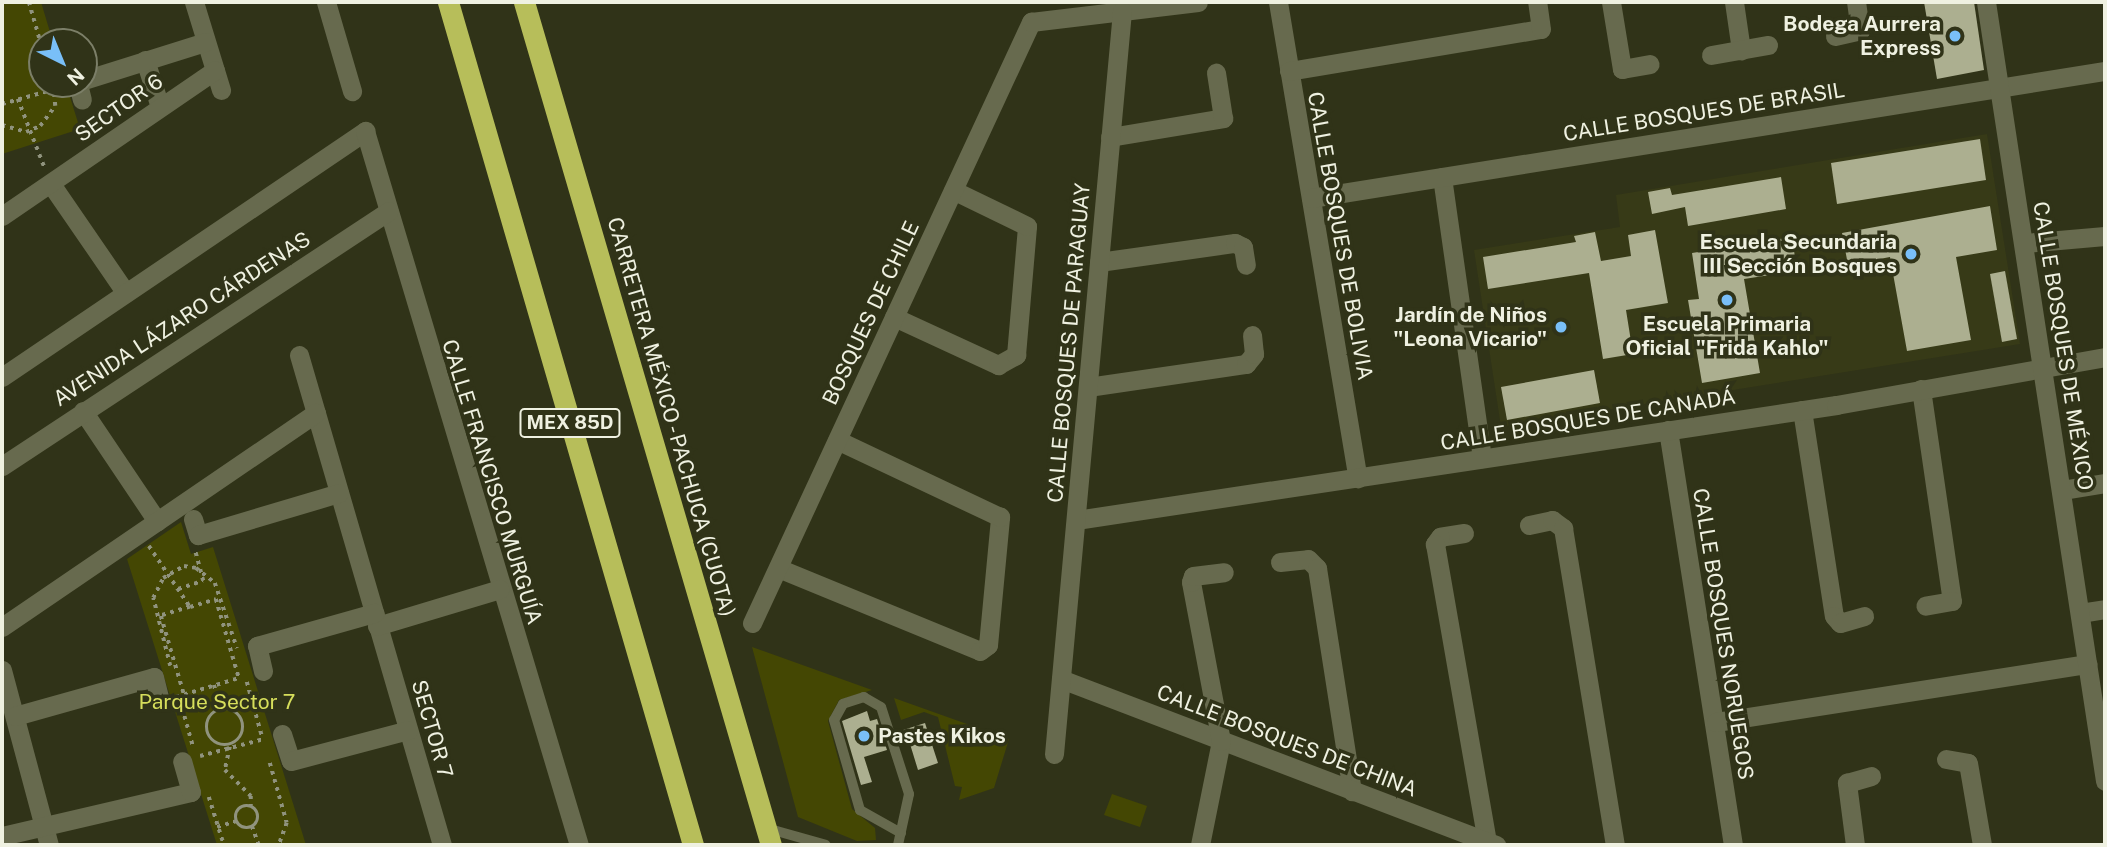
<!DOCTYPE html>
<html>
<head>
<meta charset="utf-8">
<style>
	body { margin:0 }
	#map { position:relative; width:2107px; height:847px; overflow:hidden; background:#303318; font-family:"Public Sans",sans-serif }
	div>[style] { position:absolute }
	.built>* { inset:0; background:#373a17 }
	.green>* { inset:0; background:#444703 }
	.building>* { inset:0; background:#acaf90 }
	.path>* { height:3.5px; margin-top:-1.75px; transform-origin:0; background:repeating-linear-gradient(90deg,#90937e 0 3.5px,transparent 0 8.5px) }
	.path>.ring { margin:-1.75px; padding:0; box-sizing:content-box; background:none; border:3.5px solid #90937e; border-radius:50% }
	.service>* { height:10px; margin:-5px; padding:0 5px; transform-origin:5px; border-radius:5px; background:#676a4e }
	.minor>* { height:19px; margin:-9.5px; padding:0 9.5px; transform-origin:9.5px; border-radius:9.5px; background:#676a4e }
	.tertiary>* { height:19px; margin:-9.5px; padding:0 9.5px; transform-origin:9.5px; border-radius:9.5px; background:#676a4e }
	.motorway>* { height:21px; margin:-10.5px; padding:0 10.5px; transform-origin:10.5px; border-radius:10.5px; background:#b7be5a }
	.dots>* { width:19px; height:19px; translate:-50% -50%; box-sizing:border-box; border:4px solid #303318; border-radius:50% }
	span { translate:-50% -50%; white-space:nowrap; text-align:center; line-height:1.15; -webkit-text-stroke:7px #303318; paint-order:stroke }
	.shield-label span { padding:2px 5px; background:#303318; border:2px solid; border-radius:5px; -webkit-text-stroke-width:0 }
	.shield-label { font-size:19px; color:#eff1e1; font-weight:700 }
	.poi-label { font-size:21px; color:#eff1e1; font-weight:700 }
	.right { translate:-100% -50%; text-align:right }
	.left { translate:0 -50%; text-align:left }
	.street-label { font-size:21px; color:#eff1e1 }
	.park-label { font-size:21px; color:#d6de5b }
	.frame { position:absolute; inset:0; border:4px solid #eff1e1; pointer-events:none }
	.north { position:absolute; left:28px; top:28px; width:70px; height:70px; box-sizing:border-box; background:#303318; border:2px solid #7c7f68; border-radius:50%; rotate:137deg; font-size:19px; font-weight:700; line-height:28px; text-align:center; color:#eff1e1 }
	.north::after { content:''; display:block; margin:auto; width:24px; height:32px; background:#79bff8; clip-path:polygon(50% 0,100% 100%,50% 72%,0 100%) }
</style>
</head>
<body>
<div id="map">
	<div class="built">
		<div style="clip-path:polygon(1987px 134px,2020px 344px,1501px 427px,1474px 250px,1620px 227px,1616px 195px)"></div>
	</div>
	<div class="green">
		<div style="clip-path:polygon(2px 2px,41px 2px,53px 42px,42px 42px,42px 84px,66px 84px,80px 129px,2px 154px)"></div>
		<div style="clip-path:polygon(181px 522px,191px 554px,213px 547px,306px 845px,217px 845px,127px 559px)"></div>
		<div style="clip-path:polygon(752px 647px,872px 690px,839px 700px,828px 721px,852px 809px,875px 828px,876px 840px,857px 841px,798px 817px)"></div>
		<div style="clip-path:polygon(894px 698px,1009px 739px,994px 788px,959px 800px,962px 787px,955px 786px,938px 717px,924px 712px,901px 720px)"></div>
		<div style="clip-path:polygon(1112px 794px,1147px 806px,1140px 827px,1104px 815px)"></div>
	</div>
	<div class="building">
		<div style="clip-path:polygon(1924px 2px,1974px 2px,1984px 70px,1937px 79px)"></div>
		<div style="clip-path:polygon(1980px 139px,1986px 180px,1837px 204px,1831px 163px)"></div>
		<div style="clip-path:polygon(1781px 177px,1786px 209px,1688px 226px,1685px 207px,1652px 214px,1648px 192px,1670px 188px,1672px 195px)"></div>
		<div style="clip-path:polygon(1990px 206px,1997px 250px,1956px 257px,1971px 340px,1907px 351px,1890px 257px,1848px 265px,1842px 233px)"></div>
		<div style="clip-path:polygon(1655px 230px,1668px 303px,1626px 310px,1633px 354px,1603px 359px,1589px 273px,1488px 289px,1483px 257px,1576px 242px,1574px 236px,1595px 232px,1601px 261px,1631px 256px,1628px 235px)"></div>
		<div style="clip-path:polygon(1792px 237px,1797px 271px,1744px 279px,1760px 373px,1702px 383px,1688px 300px,1699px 299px,1692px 253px)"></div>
		<div style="clip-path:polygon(2005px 271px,2017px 339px,2002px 342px,1990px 274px)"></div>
		<div style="clip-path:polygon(1594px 370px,1600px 403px,1507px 420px,1501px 387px)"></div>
		<div style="clip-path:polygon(867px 711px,870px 721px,877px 719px,887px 750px,864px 757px,872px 782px,861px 785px,842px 721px)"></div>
		<div style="clip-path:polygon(925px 723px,938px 763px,918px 770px,910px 744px,902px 746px,897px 732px)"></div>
	</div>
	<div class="path">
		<div style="left:29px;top:2px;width:47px;rotate:73.9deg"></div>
		<div style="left:18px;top:99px;width:72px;rotate:68.8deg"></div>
		<div style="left:2px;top:104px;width:62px;rotate:-15.8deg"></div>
		<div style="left:2px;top:125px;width:25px;rotate:16deg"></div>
		<div style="left:26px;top:132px;width:15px;rotate:-23deg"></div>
		<div style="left:40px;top:126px;width:25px;rotate:-53deg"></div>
		<div style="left:55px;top:106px;width:22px;rotate:-95deg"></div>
		<div style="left:149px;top:546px;width:73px;rotate:56.1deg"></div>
		<div style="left:190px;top:607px;width:30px;rotate:163deg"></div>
		<div style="left:161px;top:616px;width:81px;rotate:73.6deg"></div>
		<div style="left:178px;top:589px;width:26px;rotate:-18deg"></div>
		<div style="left:203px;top:581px;width:31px;rotate:-105deg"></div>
		<div style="left:190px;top:607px;width:27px;rotate:-17deg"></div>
		<div style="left:216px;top:599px;width:82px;rotate:73.8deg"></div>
		<div style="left:170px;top:666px;width:70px;rotate:-104deg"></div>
		<div style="left:153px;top:598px;width:22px;rotate:-63deg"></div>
		<div style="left:163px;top:578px;width:24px;rotate:-30deg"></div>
		<div style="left:184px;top:566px;width:12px;rotate:9deg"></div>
		<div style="left:196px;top:568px;width:24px;rotate:38deg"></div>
		<div style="left:215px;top:583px;width:69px;rotate:71.3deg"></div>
		<div style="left:247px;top:682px;width:56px;rotate:74.5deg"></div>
		<div style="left:214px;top:685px;width:25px;rotate:72deg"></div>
		<div style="left:176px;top:697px;width:66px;rotate:-16.8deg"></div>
		<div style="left:180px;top:700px;width:48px;rotate:74.2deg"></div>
		<div class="ring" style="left:207px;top:709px;width:32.5px;height:32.5px"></div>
		<div style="left:230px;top:747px;width:24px;rotate:102deg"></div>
		<div style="left:225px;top:770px;width:37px;rotate:45deg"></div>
		<div style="left:251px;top:796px;width:10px;rotate:90deg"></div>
		<div style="left:200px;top:756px;width:66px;rotate:-14.9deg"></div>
		<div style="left:270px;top:763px;width:62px;rotate:74.2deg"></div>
		<div style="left:287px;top:823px;width:23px;rotate:110deg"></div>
		<div style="left:209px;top:797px;width:50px;rotate:72.6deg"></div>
		<div class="ring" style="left:236px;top:806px;width:18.5px;height:18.5px"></div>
		<div style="left:252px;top:826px;width:20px;rotate:70deg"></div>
		<div style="left:217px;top:827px;width:21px;rotate:-17deg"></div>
	</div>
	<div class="service">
		<div style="left:766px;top:828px;width:62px;rotate:15.8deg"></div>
		<div style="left:898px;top:845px;width:52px;rotate:-77.8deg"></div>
		<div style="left:909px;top:794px;width:91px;rotate:-107.8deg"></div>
		<div style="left:881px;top:707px;width:20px;rotate:-150deg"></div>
		<div style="left:864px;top:697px;width:22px;rotate:162deg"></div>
		<div style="left:843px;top:704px;width:18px;rotate:119deg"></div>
		<div style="left:834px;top:720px;width:94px;rotate:73.9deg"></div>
		<div style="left:860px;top:810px;width:47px;rotate:29.3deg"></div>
	</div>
	<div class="minor">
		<div style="left:194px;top:2px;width:92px;rotate:72.9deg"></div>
		<div style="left:326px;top:2px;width:93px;rotate:73.7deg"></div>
		<div style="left:1278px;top:2px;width:483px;rotate:80.5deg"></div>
		<div style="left:1611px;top:2px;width:68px;rotate:80.7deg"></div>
		<div style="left:1622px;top:69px;width:28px;rotate:-10deg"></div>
		<div style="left:1734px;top:2px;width:49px;rotate:81.7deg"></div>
		<div style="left:1835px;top:36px;width:26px;rotate:-13deg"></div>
		<div style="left:1860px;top:30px;width:28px;rotate:-98deg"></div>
		<div style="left:1711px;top:55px;width:58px;rotate:-10deg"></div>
		<div style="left:145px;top:60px;width:49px;rotate:72.3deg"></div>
		<div style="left:1289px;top:71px;width:255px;rotate:-9.5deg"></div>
		<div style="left:1541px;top:29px;width:27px;rotate:-98deg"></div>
		<div style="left:84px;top:80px;width:127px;rotate:-17.4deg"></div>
		<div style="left:78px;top:84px;width:16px;rotate:76deg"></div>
		<div style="left:1110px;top:137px;width:115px;rotate:-9.5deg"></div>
		<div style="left:1223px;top:118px;width:46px;rotate:-98.8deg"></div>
		<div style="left:1442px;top:177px;width:284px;rotate:81.9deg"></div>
		<div style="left:51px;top:184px;width:132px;rotate:55.5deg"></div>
		<div style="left:1311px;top:198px;width:804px;rotate:-9.09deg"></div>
		<div style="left:2px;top:216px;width:258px;rotate:-34.4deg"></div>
		<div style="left:2024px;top:243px;width:81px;rotate:-4.9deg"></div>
		<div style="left:1099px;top:262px;width:137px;rotate:-8deg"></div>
		<div style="left:1235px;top:243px;width:9px;rotate:27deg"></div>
		<div style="left:1243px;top:247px;width:18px;rotate:81deg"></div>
		<div style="left:894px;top:317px;width:115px;rotate:24.8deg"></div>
		<div style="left:998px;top:365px;width:21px;rotate:-29deg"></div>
		<div style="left:1016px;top:355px;width:129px;rotate:-85.1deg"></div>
		<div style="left:1027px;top:226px;width:82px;rotate:-154.1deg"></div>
		<div style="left:299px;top:355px;width:510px;rotate:73.73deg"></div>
		<div style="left:2px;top:377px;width:439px;rotate:-34.1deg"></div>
		<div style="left:365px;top:131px;width:745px;rotate:73.32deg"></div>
		<div style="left:1088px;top:387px;width:160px;rotate:-8.3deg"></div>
		<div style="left:1246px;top:364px;width:13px;rotate:-51deg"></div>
		<div style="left:1254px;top:354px;width:19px;rotate:-96deg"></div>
		<div style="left:1921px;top:389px;width:214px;rotate:81.7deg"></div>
		<div style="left:1952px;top:601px;width:27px;rotate:170deg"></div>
		<div style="left:1802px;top:410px;width:208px;rotate:81.2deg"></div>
		<div style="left:1834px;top:616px;width:9px;rotate:49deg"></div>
		<div style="left:1840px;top:623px;width:25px;rotate:-16deg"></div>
		<div style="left:83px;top:411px;width:133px;rotate:56.1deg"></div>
		<div style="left:1668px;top:430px;width:420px;rotate:81.1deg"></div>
		<div style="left:2px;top:466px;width:463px;rotate:-33.4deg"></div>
		<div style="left:2062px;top:490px;width:44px;rotate:-9.2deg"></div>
		<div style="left:193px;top:519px;width:17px;rotate:73deg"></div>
		<div style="left:198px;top:535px;width:147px;rotate:-16.6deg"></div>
		<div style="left:1076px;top:520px;width:769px;rotate:-8.6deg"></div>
		<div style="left:1836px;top:405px;width:273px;rotate:-10.1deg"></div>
		<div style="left:1529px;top:525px;width:24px;rotate:-12deg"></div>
		<div style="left:1552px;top:520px;width:14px;rotate:36deg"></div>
		<div style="left:1563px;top:528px;width:321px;rotate:80.7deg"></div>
		<div style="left:1464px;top:533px;width:24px;rotate:171deg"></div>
		<div style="left:1440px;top:537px;width:9px;rotate:126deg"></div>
		<div style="left:1435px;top:544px;width:303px;rotate:80.1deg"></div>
		<div style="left:1280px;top:562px;width:28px;rotate:-6deg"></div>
		<div style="left:1308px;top:559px;width:13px;rotate:45deg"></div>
		<div style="left:1317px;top:568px;width:226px;rotate:81.1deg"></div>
		<div style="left:778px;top:568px;width:218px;rotate:22.3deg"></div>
		<div style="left:980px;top:651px;width:10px;rotate:-37deg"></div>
		<div style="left:988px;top:645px;width:129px;rotate:-84.6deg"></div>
		<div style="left:1000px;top:517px;width:180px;rotate:-154.7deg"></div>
		<div style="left:2080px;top:613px;width:25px;rotate:-9deg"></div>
		<div style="left:752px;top:623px;width:663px;rotate:-65.1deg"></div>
		<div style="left:1031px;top:22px;width:168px;rotate:-6.8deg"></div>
		<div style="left:377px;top:626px;width:128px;rotate:-16.7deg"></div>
		<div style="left:2px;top:627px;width:380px;rotate:-34.3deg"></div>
		<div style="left:2px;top:670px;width:181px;rotate:75deg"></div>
		<div style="left:263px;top:671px;width:26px;rotate:-103deg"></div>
		<div style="left:257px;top:646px;width:122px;rotate:-15.8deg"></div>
		<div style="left:1061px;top:679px;width:466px;rotate:20.9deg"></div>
		<div style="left:15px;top:716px;width:144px;rotate:-15.7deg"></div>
		<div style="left:154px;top:677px;width:25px;rotate:76deg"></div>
		<div style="left:1716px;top:722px;width:376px;rotate:-8.9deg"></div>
		<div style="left:282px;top:734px;width:28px;rotate:72deg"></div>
		<div style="left:291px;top:761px;width:121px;rotate:-14.8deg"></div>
		<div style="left:1054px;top:754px;width:746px;rotate:-84.77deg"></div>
		<div style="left:1946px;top:759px;width:22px;rotate:10deg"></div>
		<div style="left:1968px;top:763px;width:83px;rotate:80.3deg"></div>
		<div style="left:2px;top:836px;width:194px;rotate:-13.1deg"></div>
		<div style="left:191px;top:792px;width:32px;rotate:-106deg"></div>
		<div style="left:1200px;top:845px;width:106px;rotate:-78.6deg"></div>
		<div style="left:1221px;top:741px;width:162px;rotate:-100.7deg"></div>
		<div style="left:1191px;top:582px;width:6px;rotate:-72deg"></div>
		<div style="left:1193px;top:576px;width:31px;rotate:-7deg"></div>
		<div style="left:1855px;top:845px;width:63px;rotate:-97.4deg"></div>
		<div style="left:1847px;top:783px;width:25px;rotate:-16deg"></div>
	</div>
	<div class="tertiary">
		<div style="left:1986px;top:2px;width:788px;rotate:81.31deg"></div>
	</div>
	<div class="motorway">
		<div style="left:448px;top:2px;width:878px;rotate:73.79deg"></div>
		<div style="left:524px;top:2px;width:878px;rotate:73.67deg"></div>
	</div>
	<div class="dots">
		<div style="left:1955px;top:36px;background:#79bff8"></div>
		<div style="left:1911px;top:254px;background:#79bff8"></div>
		<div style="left:1727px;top:300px;background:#79bff8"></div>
		<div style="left:1561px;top:327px;background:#79bff8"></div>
		<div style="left:864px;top:736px;background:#79bff8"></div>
	</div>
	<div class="shield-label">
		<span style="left:570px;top:423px">MEX 85D</span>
	</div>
	<div class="poi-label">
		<span class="right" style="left:1941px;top:36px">Bodega Aurrera<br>Express</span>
		<span class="right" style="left:1897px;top:254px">Escuela Secundaria<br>III Sección Bosques</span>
		<span class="right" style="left:1547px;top:327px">Jardín de Niños<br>"Leona Vicario"</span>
		<span style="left:1727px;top:336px">Escuela Primaria<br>Oficial "Frida Kahlo"</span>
		<span class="left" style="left:878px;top:736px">Pastes Kikos</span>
	</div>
	<div class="street-label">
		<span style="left:119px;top:108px;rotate:-35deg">SECTOR 6</span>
		<span style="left:1704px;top:112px;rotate:-9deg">CALLE BOSQUES DE BRASIL</span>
		<span style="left:1340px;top:236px;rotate:80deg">CALLE BOSQUES DE BOLIVIA</span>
		<span style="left:871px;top:313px;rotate:-65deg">BOSQUES DE CHILE</span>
		<span style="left:182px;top:319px;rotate:-33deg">AVENIDA LÁZARO CÁRDENAS</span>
		<span style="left:1069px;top:343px;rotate:-85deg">CALLE BOSQUES DE PARAGUAY</span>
		<span style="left:2063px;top:346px;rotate:81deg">CALLE BOSQUES DE MÉXICO</span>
		<span style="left:671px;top:417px;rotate:74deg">CARRETERA MÉXICO - PACHUCA (CUOTA)</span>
		<span style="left:1588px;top:420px;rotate:-9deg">CALLE BOSQUES DE CANADÁ</span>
		<span style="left:492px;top:482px;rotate:73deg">CALLE FRANCISCO MURGUÍA</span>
		<span style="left:1723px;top:634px;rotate:81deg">CALLE BOSQUES NORUEGOS</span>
		<span style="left:432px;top:729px;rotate:74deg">SECTOR 7</span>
		<span style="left:1287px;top:741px;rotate:21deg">CALLE BOSQUES DE CHINA</span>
	</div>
	<div class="park-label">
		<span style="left:217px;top:702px">Parque Sector 7</span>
	</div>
	<div class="frame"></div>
	<div class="north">N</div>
</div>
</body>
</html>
